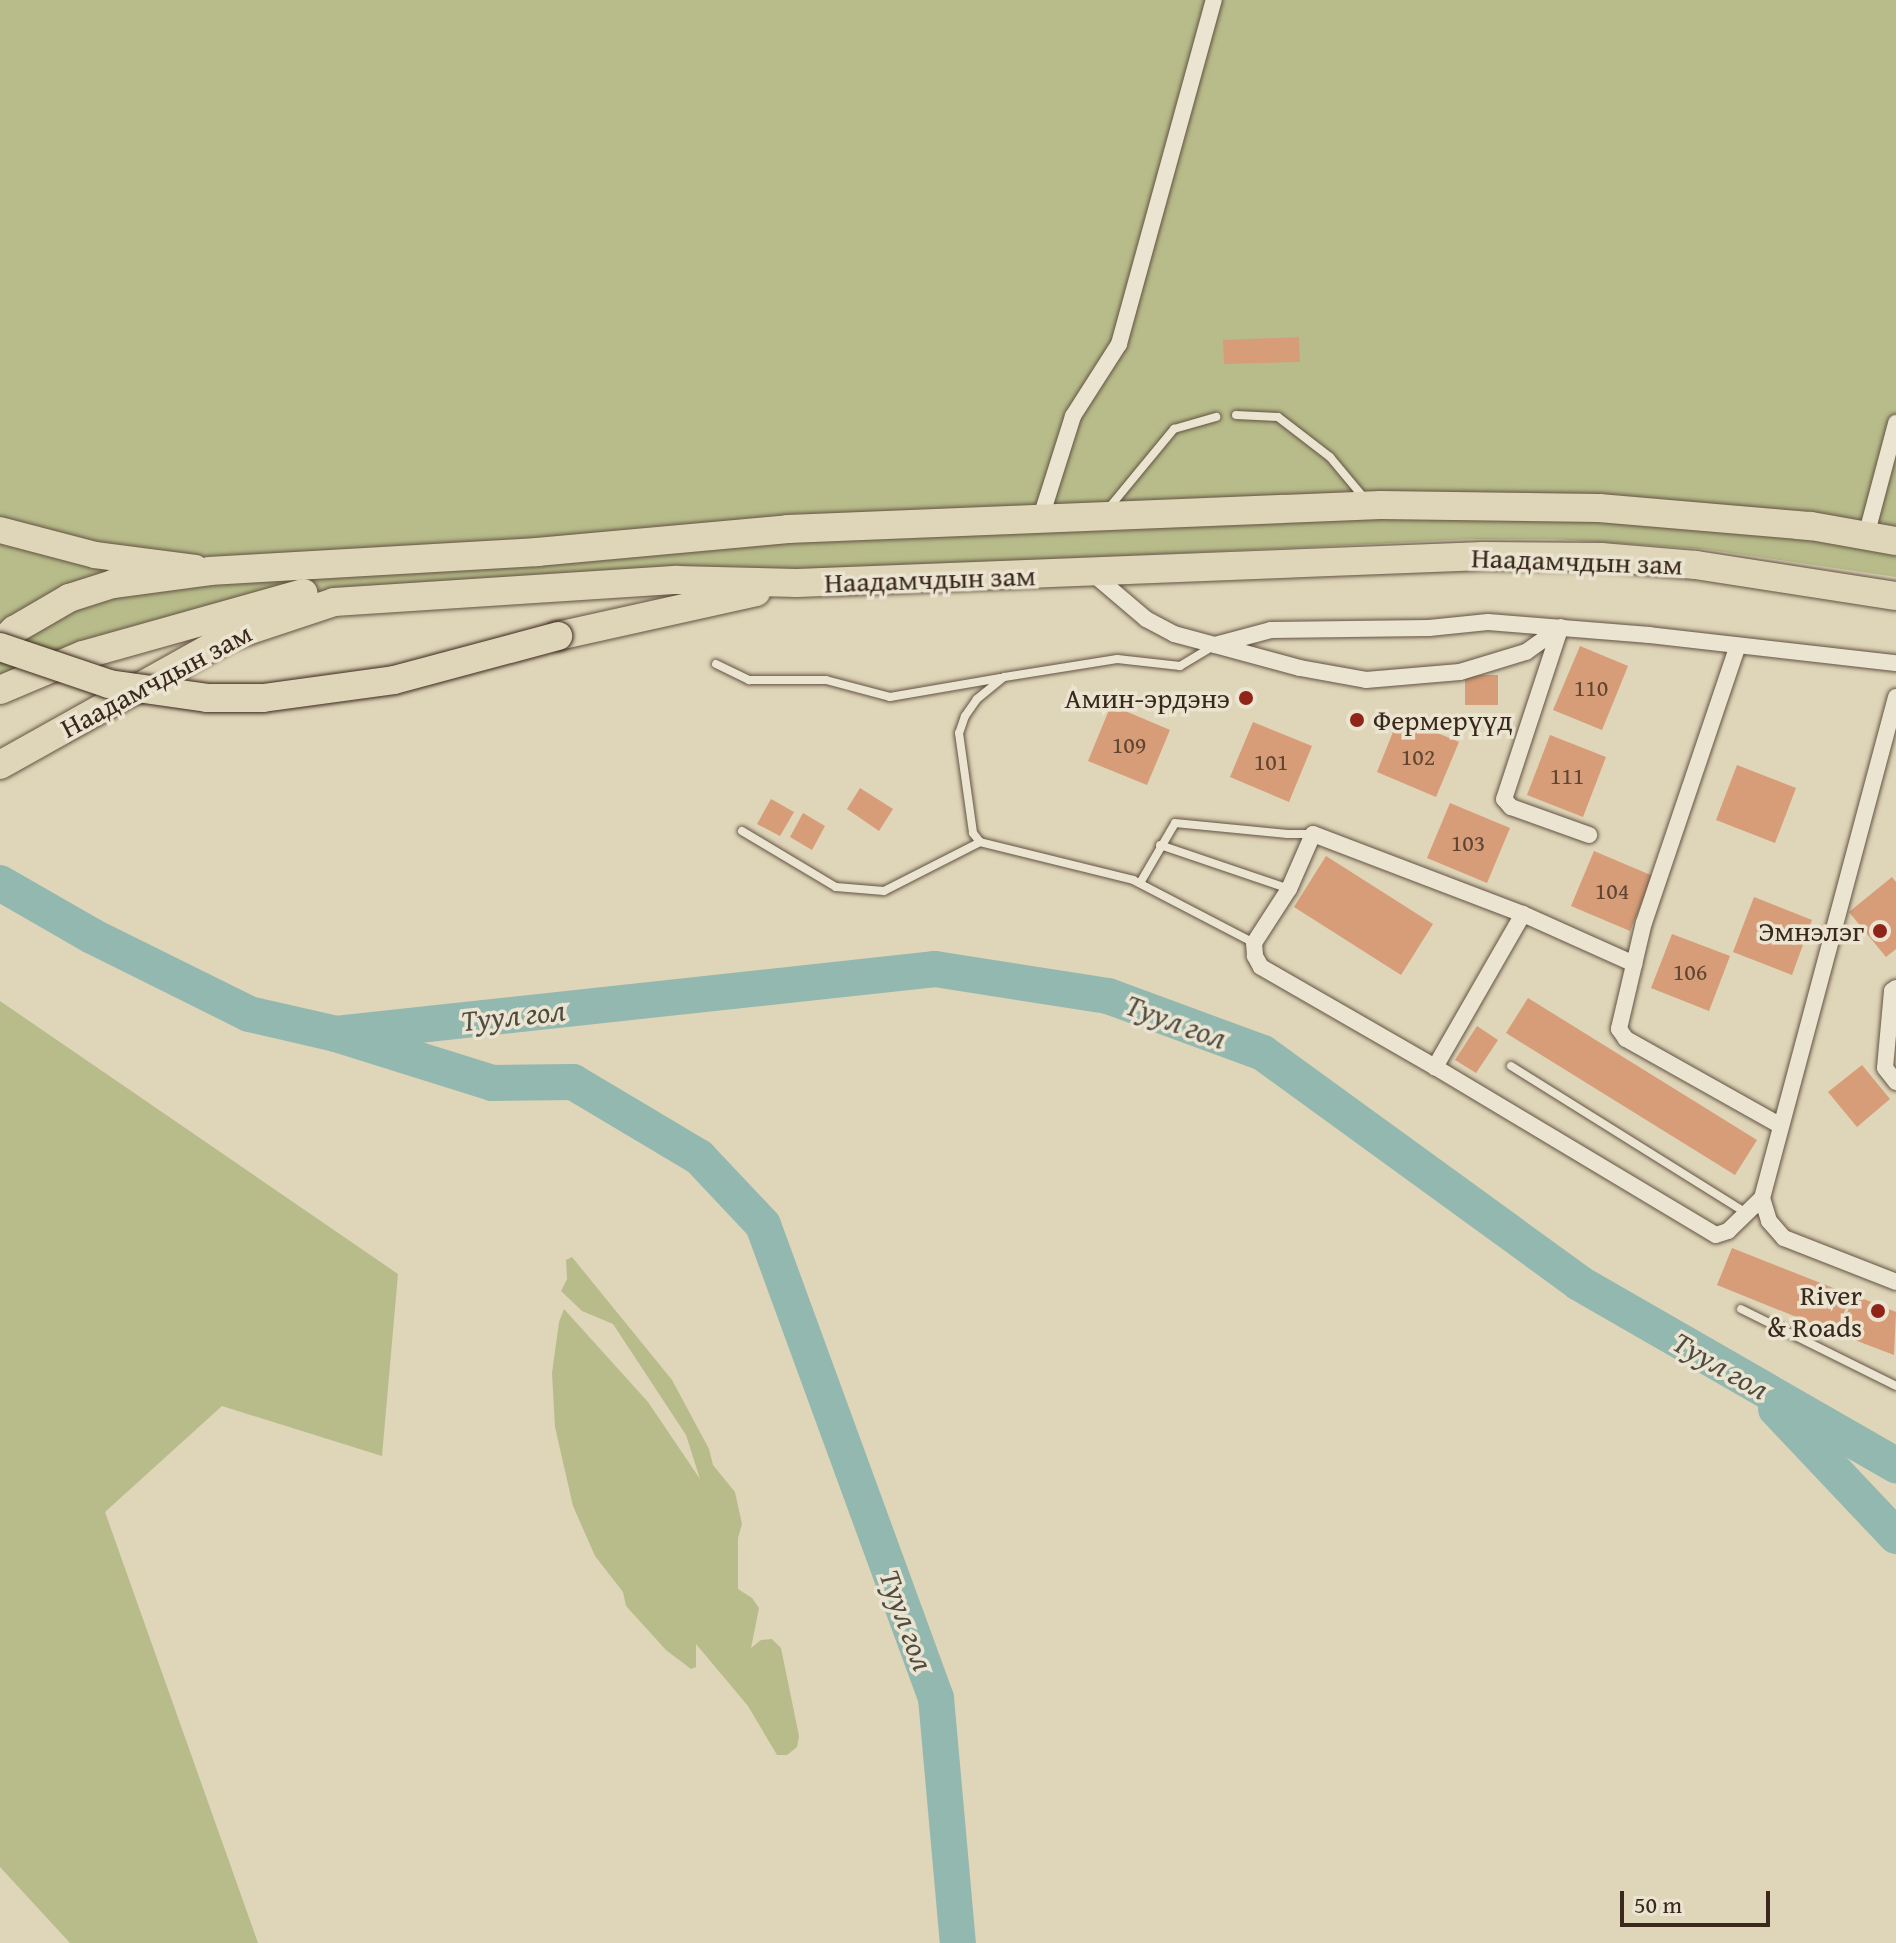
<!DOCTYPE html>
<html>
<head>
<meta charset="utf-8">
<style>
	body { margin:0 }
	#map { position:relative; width:1896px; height:1943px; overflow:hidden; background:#dfd5b8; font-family:"Gentium Book Plus",serif }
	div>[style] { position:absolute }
	.green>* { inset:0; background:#b8bc8a }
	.river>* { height:36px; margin:-18px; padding:0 18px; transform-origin:18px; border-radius:18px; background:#93b8b0 }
	.building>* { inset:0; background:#d69d78 }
	.roads { filter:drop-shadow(0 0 2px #635343) drop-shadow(0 0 2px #635343) }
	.service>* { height:8px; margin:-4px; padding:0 4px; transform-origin:4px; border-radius:4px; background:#eae4d1 }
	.minor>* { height:16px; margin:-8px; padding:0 8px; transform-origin:8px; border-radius:8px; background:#eae4d1 }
	.primary>* { height:26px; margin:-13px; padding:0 13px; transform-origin:13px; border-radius:13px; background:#dfd5b8 }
	.trunk>* { height:28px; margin:-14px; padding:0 14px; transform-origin:14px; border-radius:14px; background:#dfd5b8 }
	.bridges { filter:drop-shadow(0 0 2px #3a281c) drop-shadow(0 0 2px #3a281c) }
	.trunk-bridge>* { height:28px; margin:-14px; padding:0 14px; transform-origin:14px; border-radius:14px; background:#dfd5b8 }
	.dots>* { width:22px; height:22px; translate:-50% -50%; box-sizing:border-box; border:4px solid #eae4d1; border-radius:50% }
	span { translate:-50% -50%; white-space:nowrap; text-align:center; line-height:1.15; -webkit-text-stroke:7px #eae4d1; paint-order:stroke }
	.number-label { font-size:24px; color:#614533 }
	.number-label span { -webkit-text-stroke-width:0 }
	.street-label { font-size:28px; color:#3a281c }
	.poi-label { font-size:28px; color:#3a281c }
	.right { translate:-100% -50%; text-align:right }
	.left { translate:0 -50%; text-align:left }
	.water-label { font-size:30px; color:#504c41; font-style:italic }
	.scale { position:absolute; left:1620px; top:1891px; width:150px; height:36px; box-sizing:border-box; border:4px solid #3a281c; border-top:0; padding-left:10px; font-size:24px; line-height:28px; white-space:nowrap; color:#3a281c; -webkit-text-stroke:6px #eae4d1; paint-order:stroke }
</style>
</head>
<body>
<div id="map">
	<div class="green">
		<div style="clip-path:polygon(0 0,1896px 0,1896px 577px,1704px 549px,1554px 539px,1470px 539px,237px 600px,0 679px)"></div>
		<div style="clip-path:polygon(0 1001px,398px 1274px,382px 1456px,222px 1406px,105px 1512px,258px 1943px,70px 1943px,0 1867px)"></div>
		<div style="clip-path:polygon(572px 1257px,672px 1380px,709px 1449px,713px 1465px,735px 1492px,742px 1524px,738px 1538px,738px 1589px,752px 1598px,759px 1608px,751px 1648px,761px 1640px,772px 1639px,781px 1648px,799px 1736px,797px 1747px,787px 1755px,777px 1755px,748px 1706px,696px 1644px,696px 1667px,691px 1669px,666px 1650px,626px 1606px,623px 1592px,595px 1556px,573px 1506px,555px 1427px,552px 1373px,559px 1322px,564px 1309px,648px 1402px,700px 1479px,686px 1435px,613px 1324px,582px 1311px,561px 1291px,567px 1279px,566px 1260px)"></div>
	</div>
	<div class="river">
		<div style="left:0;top:883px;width:106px;rotate:29.9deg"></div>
		<div style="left:92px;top:936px;width:175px;rotate:26.4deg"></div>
		<div style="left:249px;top:1014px;width:89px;rotate:12.9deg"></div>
		<div style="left:336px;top:1034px;width:164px;rotate:17.4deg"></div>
		<div style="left:492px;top:1083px;width:81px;rotate:-0.7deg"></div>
		<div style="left:573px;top:1082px;width:147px;rotate:30.8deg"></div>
		<div style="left:699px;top:1157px;width:93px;rotate:46.7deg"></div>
		<div style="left:763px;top:1225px;width:504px;rotate:69.91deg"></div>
		<div style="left:936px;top:1698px;width:246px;rotate:84.9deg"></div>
		<div style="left:336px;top:1034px;width:603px;rotate:-6.19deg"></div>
		<div style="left:935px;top:969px;width:175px;rotate:8.9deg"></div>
		<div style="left:1108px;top:996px;width:165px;rotate:20.2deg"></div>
		<div style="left:1263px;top:1053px;width:391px;rotate:36deg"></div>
		<div style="left:1579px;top:1283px;width:366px;rotate:29.9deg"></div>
		<div style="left:1776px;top:1409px;width:175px;rotate:46.6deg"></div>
	</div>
	<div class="building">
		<div style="clip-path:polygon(1299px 337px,1300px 362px,1224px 364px,1223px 340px)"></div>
		<div style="clip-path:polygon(1580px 646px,1628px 666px,1602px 730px,1553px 710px)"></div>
		<div style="clip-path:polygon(1465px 675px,1498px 675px,1498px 705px,1465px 705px)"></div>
		<div style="clip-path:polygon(1111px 705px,1170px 730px,1147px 785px,1088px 761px)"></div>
		<div style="clip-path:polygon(1399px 717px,1459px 742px,1436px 797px,1377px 772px)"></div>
		<div style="clip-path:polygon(1253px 722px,1312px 746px,1289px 802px,1230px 777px)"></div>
		<div style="clip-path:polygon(1550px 735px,1606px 757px,1583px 817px,1527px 795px)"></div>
		<div style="clip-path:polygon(1737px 765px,1796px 788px,1775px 843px,1716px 820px)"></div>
		<div style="clip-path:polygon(860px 788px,893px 809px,879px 831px,847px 809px)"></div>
		<div style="clip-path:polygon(771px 799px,794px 812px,780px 836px,757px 824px)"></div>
		<div style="clip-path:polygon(1450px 803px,1510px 828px,1487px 883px,1427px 858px)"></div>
		<div style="clip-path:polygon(803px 813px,825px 826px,812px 850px,790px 837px)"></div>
		<div style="clip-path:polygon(1594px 851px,1653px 876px,1630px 931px,1571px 906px)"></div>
		<div style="clip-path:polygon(1326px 856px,1433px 924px,1401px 975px,1294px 907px)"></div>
		<div style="clip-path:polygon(1892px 877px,1896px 882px,1896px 949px,1886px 957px,1849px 912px)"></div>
		<div style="clip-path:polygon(1754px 897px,1812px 920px,1792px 975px,1733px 952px)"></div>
		<div style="clip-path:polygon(1672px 934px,1730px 956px,1709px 1011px,1651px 988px)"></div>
		<div style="clip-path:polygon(1528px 998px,1757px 1140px,1735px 1175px,1506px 1033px)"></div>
		<div style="clip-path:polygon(1477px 1026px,1498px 1040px,1476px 1073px,1455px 1060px)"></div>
		<div style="clip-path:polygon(1862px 1065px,1890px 1099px,1857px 1127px,1828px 1092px)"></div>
		<div style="clip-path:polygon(1732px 1248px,1851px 1295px,1836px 1333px,1717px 1285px)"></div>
		<div style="clip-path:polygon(1854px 1295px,1896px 1312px,1894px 1355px,1839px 1334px)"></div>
	</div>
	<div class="roads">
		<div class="service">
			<div style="left:1236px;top:415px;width:42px;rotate:2.7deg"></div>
			<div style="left:1278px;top:417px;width:66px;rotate:37.6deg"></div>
			<div style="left:1330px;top:457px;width:55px;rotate:50.2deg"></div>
			<div style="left:1108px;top:509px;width:104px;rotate:-50.5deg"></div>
			<div style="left:1174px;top:429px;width:44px;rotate:-15.9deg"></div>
			<div style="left:1215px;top:645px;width:41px;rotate:149deg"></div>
			<div style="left:1180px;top:666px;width:63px;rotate:-173.7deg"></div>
			<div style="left:1117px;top:659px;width:114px;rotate:170.9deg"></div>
			<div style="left:1004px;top:677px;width:35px;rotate:141deg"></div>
			<div style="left:977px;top:699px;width:21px;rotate:125deg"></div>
			<div style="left:965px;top:716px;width:18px;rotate:109deg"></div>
			<div style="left:959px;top:733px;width:101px;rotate:82deg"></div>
			<div style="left:973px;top:833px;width:11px;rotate:52deg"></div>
			<div style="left:980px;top:842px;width:158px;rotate:13.9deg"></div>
			<div style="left:1133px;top:880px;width:136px;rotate:27.5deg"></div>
			<div style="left:716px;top:664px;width:37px;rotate:26deg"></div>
			<div style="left:749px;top:680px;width:77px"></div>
			<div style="left:826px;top:680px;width:66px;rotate:14.9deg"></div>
			<div style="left:890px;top:697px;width:112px;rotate:-9.8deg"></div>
			<div style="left:742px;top:831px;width:109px;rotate:30.8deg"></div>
			<div style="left:836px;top:887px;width:48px;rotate:4.8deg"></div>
			<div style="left:884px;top:891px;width:108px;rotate:-27deg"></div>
			<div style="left:1160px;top:845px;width:136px;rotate:18.8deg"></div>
			<div style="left:1140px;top:883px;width:69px;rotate:-59.7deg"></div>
			<div style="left:1175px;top:823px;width:113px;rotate:5.6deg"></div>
			<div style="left:1287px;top:834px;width:26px"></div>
			<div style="left:1511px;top:1066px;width:277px;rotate:32deg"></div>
			<div style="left:1741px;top:1309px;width:173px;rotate:26.4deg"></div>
		</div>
		<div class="minor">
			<div style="left:1041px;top:517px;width:106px;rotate:-72.4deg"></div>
			<div style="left:1073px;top:416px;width:85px;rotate:-57.4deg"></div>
			<div style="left:1119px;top:344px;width:357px;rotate:-74.6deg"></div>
			<div style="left:1866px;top:536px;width:117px;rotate:-75.1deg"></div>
			<div style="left:1092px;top:573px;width:71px;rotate:40.4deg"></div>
			<div style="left:1146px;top:619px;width:32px;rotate:28deg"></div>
			<div style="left:1174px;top:634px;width:42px;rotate:15deg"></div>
			<div style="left:1215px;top:645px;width:58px;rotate:-15deg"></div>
			<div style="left:1271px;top:630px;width:158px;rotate:-0.7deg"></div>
			<div style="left:1429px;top:628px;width:59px;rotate:-5.8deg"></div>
			<div style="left:1488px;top:622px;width:162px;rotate:4.6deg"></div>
			<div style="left:1649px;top:635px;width:249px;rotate:6.5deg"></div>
			<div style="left:1560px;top:629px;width:179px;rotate:108.2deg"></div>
			<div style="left:1504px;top:799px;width:11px;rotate:49deg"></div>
			<div style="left:1511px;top:807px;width:83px;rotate:19.7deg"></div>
			<div style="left:1215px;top:645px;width:88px;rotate:15.1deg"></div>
			<div style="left:1300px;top:668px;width:67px;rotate:10.3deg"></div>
			<div style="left:1366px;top:680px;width:94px;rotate:-4.9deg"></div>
			<div style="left:1460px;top:672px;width:69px;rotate:-16.9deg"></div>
			<div style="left:1526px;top:652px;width:43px;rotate:-35.5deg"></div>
			<div style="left:1737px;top:648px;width:289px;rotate:108.7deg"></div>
			<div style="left:1644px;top:922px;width:110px;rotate:103.2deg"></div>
			<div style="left:1619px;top:1029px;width:12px;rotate:55deg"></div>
			<div style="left:1626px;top:1039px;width:176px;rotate:29.3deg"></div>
			<div style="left:1896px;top:697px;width:519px;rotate:104.97deg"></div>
			<div style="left:1762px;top:1198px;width:24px;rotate:73deg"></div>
			<div style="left:1769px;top:1221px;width:23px;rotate:49deg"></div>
			<div style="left:1784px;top:1238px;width:120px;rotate:21.4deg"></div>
			<div style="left:1523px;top:914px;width:177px;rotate:119.9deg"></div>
			<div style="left:1435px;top:1067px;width:201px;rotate:-150.1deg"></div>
			<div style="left:1261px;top:967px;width:13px;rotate:-119deg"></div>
			<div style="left:1255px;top:956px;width:13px;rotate:-94deg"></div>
			<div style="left:1254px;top:943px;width:64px;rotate:-57.1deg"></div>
			<div style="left:1289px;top:889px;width:60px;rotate:-66.4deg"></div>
			<div style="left:1313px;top:834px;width:225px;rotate:20.9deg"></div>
			<div style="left:1523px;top:914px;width:122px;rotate:24.2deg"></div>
			<div style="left:1896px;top:988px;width:5px;rotate:143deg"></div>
			<div style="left:1892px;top:991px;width:77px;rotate:95.2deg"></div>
			<div style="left:1885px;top:1068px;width:18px;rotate:52deg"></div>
			<div style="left:1435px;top:1067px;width:327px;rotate:30.9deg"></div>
			<div style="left:1716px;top:1235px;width:13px;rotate:-18deg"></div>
			<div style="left:1728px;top:1231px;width:47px;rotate:-44.1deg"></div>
		</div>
		<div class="primary">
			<div style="left:0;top:530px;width:98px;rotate:14.7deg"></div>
			<div style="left:95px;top:555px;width:101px;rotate:7.4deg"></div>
		</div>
		<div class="trunk">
			<div style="left:558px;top:636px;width:203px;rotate:-12.5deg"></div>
			<div style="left:0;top:644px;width:20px;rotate:-45deg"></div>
			<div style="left:14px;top:630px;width:64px;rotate:-30.2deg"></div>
			<div style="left:69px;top:598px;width:46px;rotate:-17.7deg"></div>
			<div style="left:113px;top:584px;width:98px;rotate:-7.6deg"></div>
			<div style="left:210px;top:571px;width:328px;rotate:-3.3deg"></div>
			<div style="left:537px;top:552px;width:252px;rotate:-5.2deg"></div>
			<div style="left:788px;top:529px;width:593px;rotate:-2.32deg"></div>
			<div style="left:1381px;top:505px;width:218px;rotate:0.8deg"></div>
			<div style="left:1599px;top:508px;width:213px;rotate:4.9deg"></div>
			<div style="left:1811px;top:526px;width:86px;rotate:10deg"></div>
			<div style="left:0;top:690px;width:90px;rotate:-22.9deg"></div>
			<div style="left:83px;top:655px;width:229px;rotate:-15.7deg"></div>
			<div style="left:0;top:765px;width:262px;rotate:-29.2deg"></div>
			<div style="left:229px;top:637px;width:111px;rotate:-18.4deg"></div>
			<div style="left:334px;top:602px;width:344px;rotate:-3.7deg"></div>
			<div style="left:677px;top:580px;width:120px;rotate:1.4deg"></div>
			<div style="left:797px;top:583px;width:687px;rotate:-2.25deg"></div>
			<div style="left:1483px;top:556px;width:118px;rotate:0.5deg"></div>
			<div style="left:1601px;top:557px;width:95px;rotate:4.8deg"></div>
			<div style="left:1696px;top:565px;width:202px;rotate:8.8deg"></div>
		</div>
	</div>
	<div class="bridges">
		<div class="trunk-bridge">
			<div style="left:0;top:647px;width:115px;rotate:18.7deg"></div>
			<div style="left:109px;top:684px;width:99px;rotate:8.1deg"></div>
			<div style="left:207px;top:698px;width:56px"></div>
			<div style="left:263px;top:698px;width:132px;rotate:-7.8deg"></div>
			<div style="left:394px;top:680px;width:170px;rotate:-15deg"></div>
		</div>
	</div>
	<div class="dots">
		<div style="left:1246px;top:698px;background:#8f2418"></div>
		<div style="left:1357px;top:720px;background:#8f2418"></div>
		<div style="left:1880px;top:931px;background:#8f2418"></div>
		<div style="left:1878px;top:1311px;background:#8f2418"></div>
	</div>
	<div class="number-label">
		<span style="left:1591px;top:688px">110</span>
		<span style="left:1129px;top:745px">109</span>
		<span style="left:1418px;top:757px">102</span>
		<span style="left:1271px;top:762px">101</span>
		<span style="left:1567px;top:776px">111</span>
		<span style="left:1468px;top:843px">103</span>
		<span style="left:1612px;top:891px">104</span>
		<span style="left:1690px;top:972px">106</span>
	</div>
	<div class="street-label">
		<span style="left:1577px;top:561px;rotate:2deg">Наадамчдын зам</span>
		<span style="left:930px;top:579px;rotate:-2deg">Наадамчдын зам</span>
		<span style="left:156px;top:680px;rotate:-28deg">Наадамчдын зам</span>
	</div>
	<div class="poi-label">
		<span class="right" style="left:1230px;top:698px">Амин-эрдэнэ</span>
		<span class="left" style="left:1373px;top:720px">Фермерүүд</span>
		<span class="right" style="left:1864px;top:931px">Эмнэлэг</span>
		<span class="right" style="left:1862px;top:1311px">River<br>&amp; Roads</span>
	</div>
	<div class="water-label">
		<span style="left:513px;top:1015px;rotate:-6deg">Туул гол</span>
		<span style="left:1176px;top:1021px;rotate:20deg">Туул гол</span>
		<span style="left:1721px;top:1365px;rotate:30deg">Туул гол</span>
		<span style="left:907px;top:1620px;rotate:70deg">Туул гол</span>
	</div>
	<div class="scale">50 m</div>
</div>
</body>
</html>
